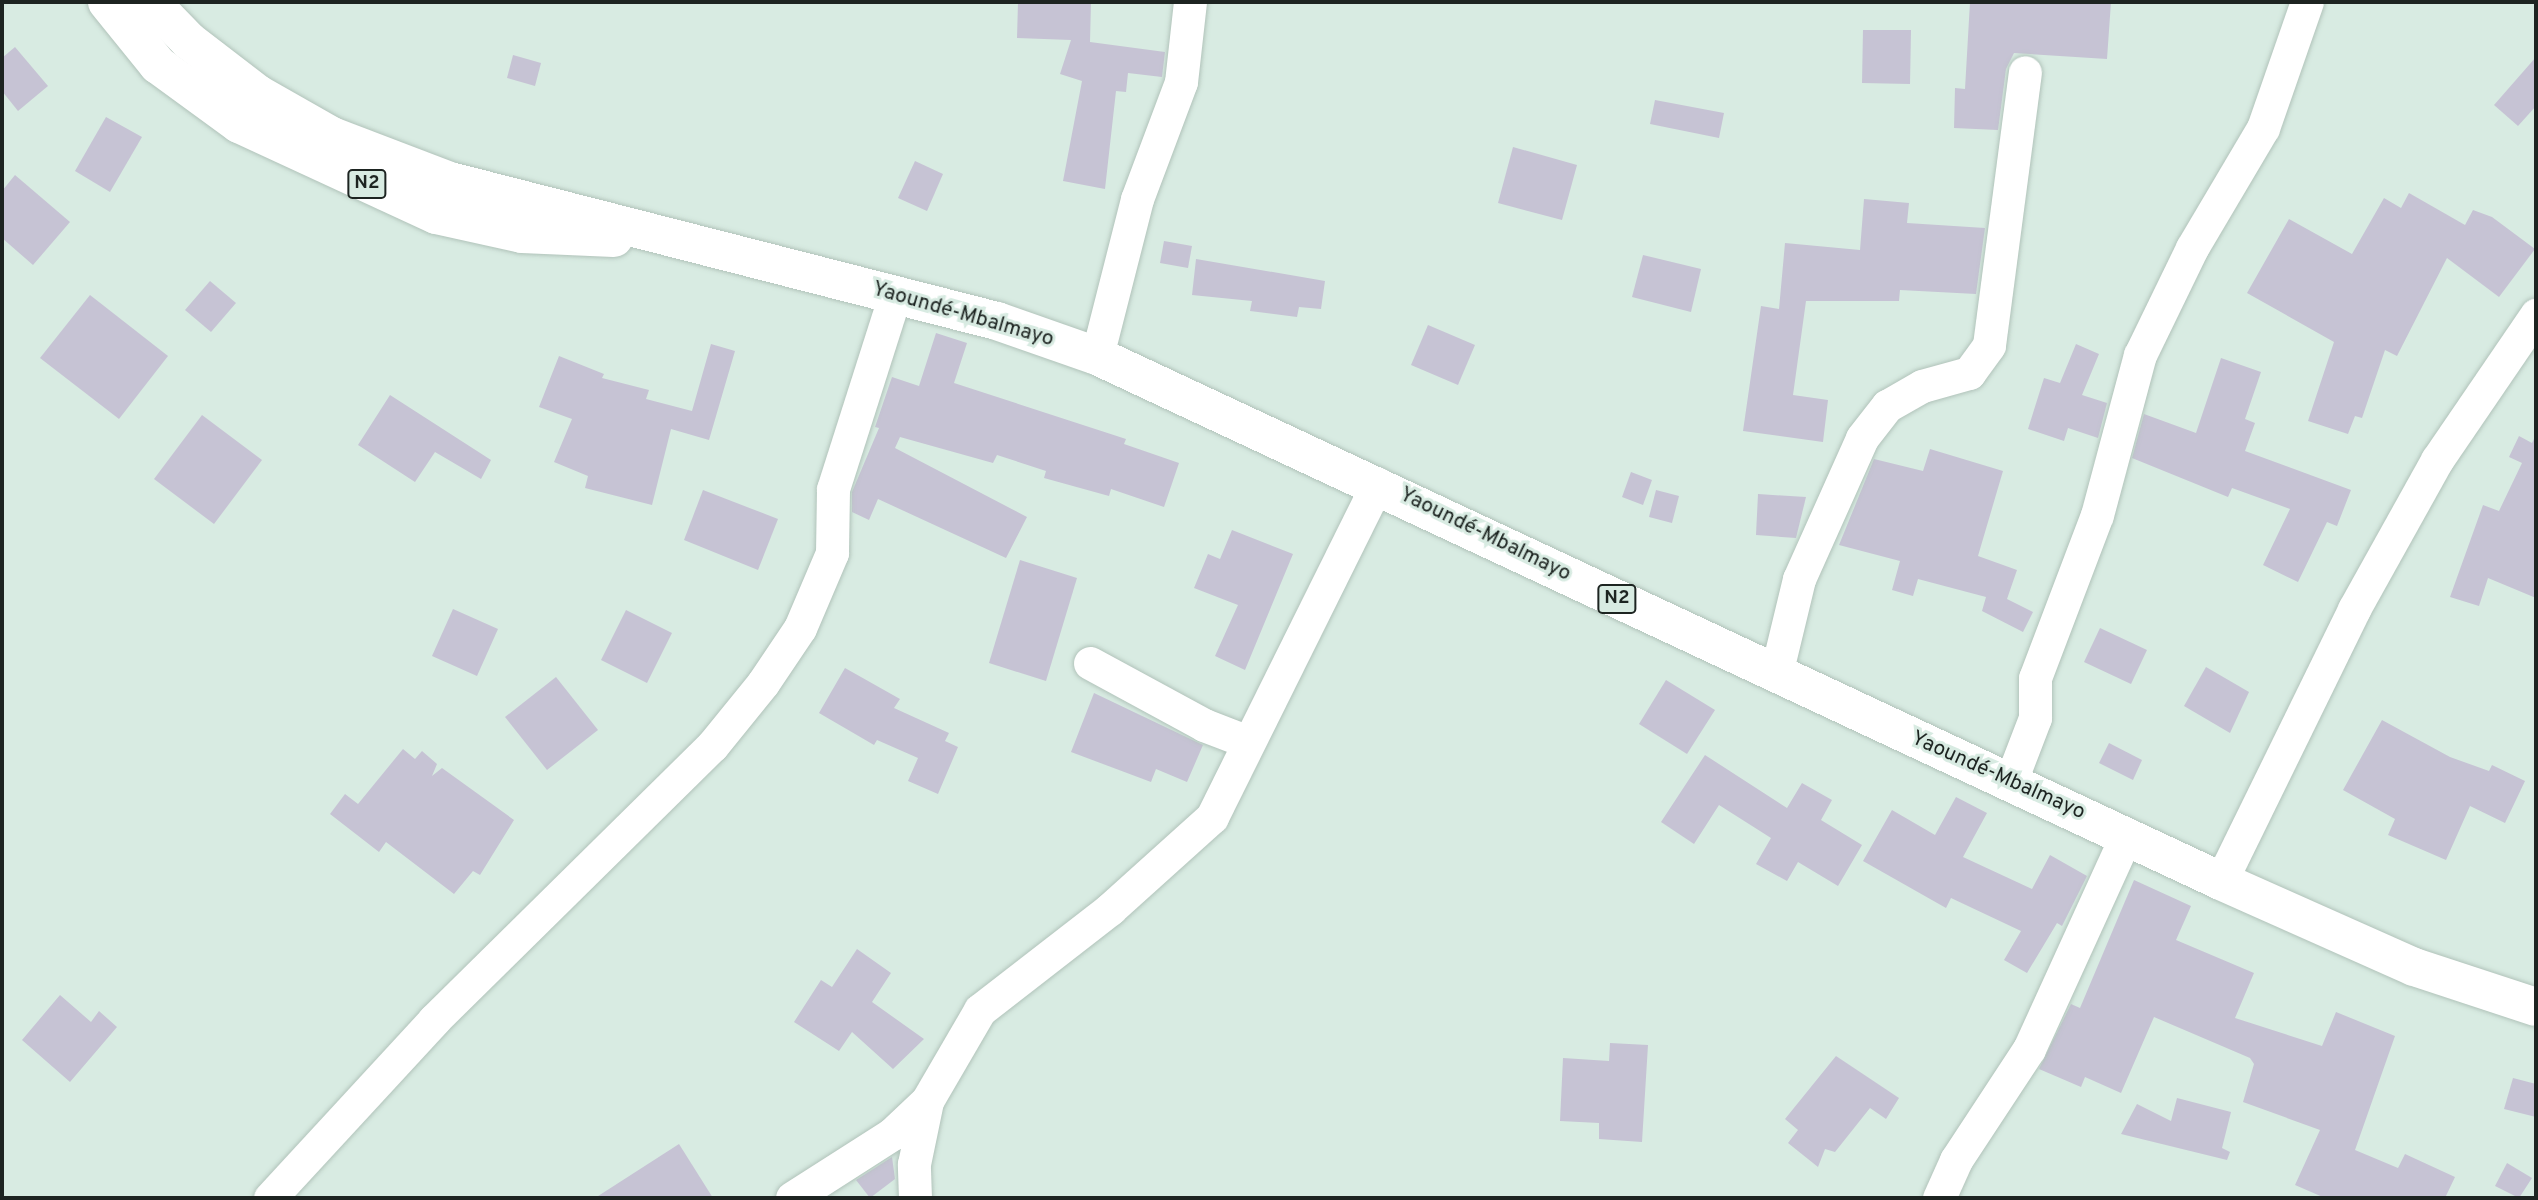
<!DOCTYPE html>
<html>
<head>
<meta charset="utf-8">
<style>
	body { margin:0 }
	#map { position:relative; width:2538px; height:1200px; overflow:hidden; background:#d8ebe2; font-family:Overpass,sans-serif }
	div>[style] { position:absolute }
	.building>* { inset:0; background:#c6c3d4 }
	.roads { filter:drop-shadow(0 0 2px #b1c3ba) drop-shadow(0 0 2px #b1c3ba) }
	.minor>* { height:33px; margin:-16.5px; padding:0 16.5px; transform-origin:16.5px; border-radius:16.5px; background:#fff }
	.trunk>* { height:38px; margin:-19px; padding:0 19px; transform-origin:19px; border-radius:19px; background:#fff }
	span { translate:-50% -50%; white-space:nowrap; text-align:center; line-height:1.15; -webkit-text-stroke:6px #d8ebe2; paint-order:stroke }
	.shield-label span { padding:2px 5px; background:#d8ebe2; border:2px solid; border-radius:5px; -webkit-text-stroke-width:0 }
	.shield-label { font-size:19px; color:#1d2421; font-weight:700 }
	.street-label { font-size:21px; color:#1d2421 }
	.frame { position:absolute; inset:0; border:4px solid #1d2421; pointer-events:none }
</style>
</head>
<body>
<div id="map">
	<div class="building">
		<div style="clip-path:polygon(1018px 2px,1091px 2px,1090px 42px,1165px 52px,1162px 77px,1128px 73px,1126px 92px,1116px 91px,1105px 189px,1063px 181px,1082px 81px,1060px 74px,1071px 40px,1017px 38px)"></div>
		<div style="clip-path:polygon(1970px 2px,2111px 2px,2107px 59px,2014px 53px,2006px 69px,1998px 130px,1954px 128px,1955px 88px,1965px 89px)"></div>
		<div style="clip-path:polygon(1863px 30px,1911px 30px,1910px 84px,1862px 83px)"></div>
		<div style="clip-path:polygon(15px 47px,48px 86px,18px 111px,2px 91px,2px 58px)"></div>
		<div style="clip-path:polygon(513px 55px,541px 63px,535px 86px,507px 78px)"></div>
		<div style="clip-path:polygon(2536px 57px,2536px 106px,2518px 126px,2494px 105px)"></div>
		<div style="clip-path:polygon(1655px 100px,1724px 113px,1719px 138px,1650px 124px)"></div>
		<div style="clip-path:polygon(106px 117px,142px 137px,110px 192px,75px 171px)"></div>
		<div style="clip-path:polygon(1513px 147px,1577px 165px,1562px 220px,1498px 203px)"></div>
		<div style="clip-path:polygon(915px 161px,943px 174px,927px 211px,898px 198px)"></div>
		<div style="clip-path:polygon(15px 175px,70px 222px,33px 265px,2px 238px,2px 191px)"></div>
		<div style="clip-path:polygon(2409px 193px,2465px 225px,2473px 210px,2492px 217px,2535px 249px,2499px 297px,2447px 258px,2397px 356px,2385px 350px,2362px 418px,2355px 416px,2348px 434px,2308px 421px,2334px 342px,2247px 293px,2289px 219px,2352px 254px,2384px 198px,2401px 208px)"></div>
		<div style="clip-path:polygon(1864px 199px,1909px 203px,1907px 223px,1985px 228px,1976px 294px,1900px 290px,1899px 301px,1806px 301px,1793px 395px,1828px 400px,1823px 442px,1743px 431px,1761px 306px,1779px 309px,1785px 243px,1860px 250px)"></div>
		<div style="clip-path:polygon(1164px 241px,1192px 246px,1188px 268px,1160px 263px)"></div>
		<div style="clip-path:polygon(1643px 255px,1701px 269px,1691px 312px,1632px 297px)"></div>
		<div style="clip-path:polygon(1196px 259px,1325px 281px,1321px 309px,1299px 307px,1297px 317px,1250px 311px,1252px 301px,1192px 295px)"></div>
		<div style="clip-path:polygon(210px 281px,236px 303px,211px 332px,185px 310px)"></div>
		<div style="clip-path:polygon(90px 295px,168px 356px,119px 419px,40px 358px)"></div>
		<div style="clip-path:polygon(1428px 325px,1475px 345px,1458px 385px,1411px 365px)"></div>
		<div style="clip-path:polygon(936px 333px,967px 343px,954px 383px,1126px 439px,1124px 444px,1179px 463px,1164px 507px,1111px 489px,1109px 496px,1044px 478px,1046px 471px,997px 455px,993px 463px,900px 437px,895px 448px,1027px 517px,1006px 558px,878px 499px,869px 520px,852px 512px,852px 492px,879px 428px,875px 427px,892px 377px,919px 386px)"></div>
		<div style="clip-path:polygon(711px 344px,735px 351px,709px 440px,671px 429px,652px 505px,585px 488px,588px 476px,554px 462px,572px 419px,539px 407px,559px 356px,604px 374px,602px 378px,649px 390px,646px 399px,692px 411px)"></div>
		<div style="clip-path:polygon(2076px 344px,2099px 354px,2082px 395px,2107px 403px,2098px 438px,2068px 428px,2064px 441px,2028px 429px,2044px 378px,2060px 383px)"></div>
		<div style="clip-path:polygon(2221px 358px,2261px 372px,2245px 419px,2255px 423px,2245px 451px,2351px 490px,2337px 526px,2327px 522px,2298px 582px,2263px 565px,2290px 509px,2232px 488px,2228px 497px,2132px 458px,2144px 414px,2196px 433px)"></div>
		<div style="clip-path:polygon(390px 395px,491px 460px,481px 479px,435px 452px,415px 482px,358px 445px)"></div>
		<div style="clip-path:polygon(202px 415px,262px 460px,214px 524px,154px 479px)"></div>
		<div style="clip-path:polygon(2536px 435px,2536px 598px,2488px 578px,2479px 606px,2450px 597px,2483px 505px,2499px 511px,2522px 463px,2509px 457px,2519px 436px,2532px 443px)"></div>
		<div style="clip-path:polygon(1930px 449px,2003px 471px,1978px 556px,2017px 570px,2007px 599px,2033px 612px,2023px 632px,1982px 611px,1986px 597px,1918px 579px,1913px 596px,1892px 590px,1900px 561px,1839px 545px,1874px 459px,1923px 471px)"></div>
		<div style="clip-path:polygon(1631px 472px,1652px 480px,1643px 505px,1622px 497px)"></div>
		<div style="clip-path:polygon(703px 490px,778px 519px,758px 570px,684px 540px)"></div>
		<div style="clip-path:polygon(1656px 490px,1679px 496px,1672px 523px,1649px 517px)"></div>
		<div style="clip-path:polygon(1758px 494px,1806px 497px,1796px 538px,1756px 535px)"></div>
		<div style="clip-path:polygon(1232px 530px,1293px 554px,1245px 670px,1215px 656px,1238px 605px,1194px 588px,1208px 554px,1220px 559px)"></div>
		<div style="clip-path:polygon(1020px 560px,1077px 578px,1046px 681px,989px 663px)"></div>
		<div style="clip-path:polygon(453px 609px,498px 629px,477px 676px,432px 656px)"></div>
		<div style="clip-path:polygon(626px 610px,672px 633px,647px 683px,601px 660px)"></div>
		<div style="clip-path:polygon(2100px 628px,2147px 650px,2131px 684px,2084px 662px)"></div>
		<div style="clip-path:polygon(2206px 667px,2249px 692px,2230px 733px,2184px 706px)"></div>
		<div style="clip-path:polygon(845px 668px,900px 699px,894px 708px,949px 733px,945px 741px,958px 747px,938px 794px,908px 781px,918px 758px,877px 740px,874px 745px,819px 713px)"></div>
		<div style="clip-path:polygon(556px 677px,598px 730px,547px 770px,505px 717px)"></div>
		<div style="clip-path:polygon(1666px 680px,1715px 710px,1687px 754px,1639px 724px)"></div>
		<div style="clip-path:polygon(1094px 693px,1203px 745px,1187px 782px,1156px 769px,1151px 782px,1071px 752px)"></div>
		<div style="clip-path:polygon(2382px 720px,2450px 757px,2489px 771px,2492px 765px,2525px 781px,2505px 823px,2470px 806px,2446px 860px,2388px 835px,2395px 819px,2343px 790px)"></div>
		<div style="clip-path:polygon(2109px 743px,2142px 760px,2133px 780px,2099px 763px)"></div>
		<div style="clip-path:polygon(403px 749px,415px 759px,422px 751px,437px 764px,432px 776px,442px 768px,514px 820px,480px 875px,473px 871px,454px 894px,386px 842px,379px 852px,330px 814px,345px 794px,358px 804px)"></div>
		<div style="clip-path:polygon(1705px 755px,1787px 808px,1802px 783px,1832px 800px,1821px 820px,1862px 845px,1838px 886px,1798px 862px,1787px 881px,1756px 864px,1771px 838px,1719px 805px,1694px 844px,1661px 822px)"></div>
		<div style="clip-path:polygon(1956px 797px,1987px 813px,1963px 857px,2032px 889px,2050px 855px,2087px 876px,2062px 926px,2057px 923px,2027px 973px,2004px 960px,2021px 931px,1951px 898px,1946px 908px,1863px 861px,1892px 810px,1935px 835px)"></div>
		<div style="clip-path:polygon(2134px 880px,2191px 906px,2176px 940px,2254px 973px,2235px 1018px,2322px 1046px,2336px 1012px,2395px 1036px,2355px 1150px,2398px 1168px,2405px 1154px,2455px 1177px,2445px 1198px,2325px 1198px,2295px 1185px,2320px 1130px,2243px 1102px,2254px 1064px,2250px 1058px,2154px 1017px,2121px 1093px,2085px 1077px,2081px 1087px,2039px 1069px,2071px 1004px,2080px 1008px)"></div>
		<div style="clip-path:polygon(857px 949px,891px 973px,872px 1002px,924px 1039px,893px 1069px,852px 1032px,839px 1051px,794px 1022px,821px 980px,832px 987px)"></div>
		<div style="clip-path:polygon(60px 995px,91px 1022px,99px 1011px,117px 1027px,70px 1082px,22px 1040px)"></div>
		<div style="clip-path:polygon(1610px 1043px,1648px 1045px,1642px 1142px,1599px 1139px,1599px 1123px,1560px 1121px,1563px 1058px,1609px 1061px)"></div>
		<div style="clip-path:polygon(1836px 1056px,1899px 1098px,1886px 1119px,1870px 1108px,1835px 1152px,1825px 1149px,1818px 1167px,1788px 1143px,1798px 1130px,1785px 1119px)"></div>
		<div style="clip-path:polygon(2513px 1078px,2536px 1084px,2536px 1117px,2504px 1109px)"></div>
		<div style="clip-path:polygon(2177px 1098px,2231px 1112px,2222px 1148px,2230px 1152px,2227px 1160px,2121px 1134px,2137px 1104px,2171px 1121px)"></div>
		<div style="clip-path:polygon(679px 1144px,713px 1198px,595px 1198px)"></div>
		<div style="clip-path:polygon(892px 1157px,895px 1179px,870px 1198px,856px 1180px)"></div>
		<div style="clip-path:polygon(2507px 1163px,2532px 1178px,2519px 1198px,2495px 1186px)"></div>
	</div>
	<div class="roads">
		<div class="minor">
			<div style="left:1097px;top:356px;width:162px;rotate:-75.7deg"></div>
			<div style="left:1137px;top:199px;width:125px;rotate:-69.4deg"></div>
			<div style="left:1181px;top:82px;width:81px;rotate:-83.6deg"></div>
			<div style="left:1090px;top:663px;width:130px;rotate:28.5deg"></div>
			<div style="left:1204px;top:725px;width:47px;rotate:21.1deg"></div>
			<div style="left:1776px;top:674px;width:98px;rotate:-76.4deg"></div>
			<div style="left:1799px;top:579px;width:154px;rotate:-65.9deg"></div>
			<div style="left:1862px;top:438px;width:41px;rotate:-52deg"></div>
			<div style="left:1887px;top:406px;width:40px;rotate:-29.7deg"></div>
			<div style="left:1922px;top:386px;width:49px;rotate:-15.5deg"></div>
			<div style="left:1969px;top:373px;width:34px;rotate:-54deg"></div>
			<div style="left:1989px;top:345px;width:275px;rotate:-82.5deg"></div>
			<div style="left:2010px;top:783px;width:70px;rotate:-69deg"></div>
			<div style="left:2035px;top:718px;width:40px;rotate:-90deg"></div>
			<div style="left:2035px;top:678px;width:174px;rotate:-69.2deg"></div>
			<div style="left:2097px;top:515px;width:166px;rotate:-75deg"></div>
			<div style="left:2140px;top:355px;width:119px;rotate:-64.1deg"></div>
			<div style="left:2192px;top:248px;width:139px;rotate:-59.4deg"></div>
			<div style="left:2263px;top:128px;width:133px;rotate:-70.8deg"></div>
			<div style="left:2221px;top:881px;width:303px;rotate:-63.9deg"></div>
			<div style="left:2354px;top:609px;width:171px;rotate:-60.9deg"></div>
			<div style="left:2437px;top:460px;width:176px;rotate:-55.7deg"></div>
			<div style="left:270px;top:1198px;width:242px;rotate:-47.3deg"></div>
			<div style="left:434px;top:1020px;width:390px;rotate:-44.6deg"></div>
			<div style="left:712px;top:746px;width:81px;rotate:-51deg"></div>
			<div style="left:763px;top:683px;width:66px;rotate:-56.1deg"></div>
			<div style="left:800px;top:628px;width:82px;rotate:-66.9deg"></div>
			<div style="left:832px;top:553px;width:64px;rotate:-89.1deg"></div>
			<div style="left:833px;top:489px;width:204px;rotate:-72.3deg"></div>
			<div style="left:792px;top:1198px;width:119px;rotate:-32.6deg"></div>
			<div style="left:892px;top:1134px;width:48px;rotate:-43.3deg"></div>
			<div style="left:915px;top:1198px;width:34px;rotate:-92deg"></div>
			<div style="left:914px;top:1164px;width:64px;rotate:-78.3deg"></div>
			<div style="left:927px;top:1101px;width:105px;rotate:-59.8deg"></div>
			<div style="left:980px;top:1010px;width:165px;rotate:-37.8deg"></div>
			<div style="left:1110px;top:909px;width:137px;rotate:-42deg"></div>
			<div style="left:1212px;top:817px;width:372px;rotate:-63.6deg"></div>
			<div style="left:1939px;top:1198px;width:42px;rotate:-65.9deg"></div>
			<div style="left:1956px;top:1160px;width:133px;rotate:-56.7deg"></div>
			<div style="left:2029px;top:1049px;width:236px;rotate:-65.5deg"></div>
		</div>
		<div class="trunk">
			<div style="left:107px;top:2px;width:81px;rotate:51deg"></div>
			<div style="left:158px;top:65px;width:100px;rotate:36.1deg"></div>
			<div style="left:239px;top:124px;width:217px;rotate:24.8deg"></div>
			<div style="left:436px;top:215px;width:88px;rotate:12.5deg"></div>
			<div style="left:522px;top:234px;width:92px;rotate:2.5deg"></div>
			<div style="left:151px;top:2px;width:54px;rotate:45.7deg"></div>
			<div style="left:189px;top:41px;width:87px;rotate:37.5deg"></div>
			<div style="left:258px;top:94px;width:85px;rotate:29.6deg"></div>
			<div style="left:332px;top:136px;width:126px;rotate:20.9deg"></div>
			<div style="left:450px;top:181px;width:565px;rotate:14.36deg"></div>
			<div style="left:997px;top:321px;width:106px;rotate:19.3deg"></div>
			<div style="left:1097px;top:356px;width:1241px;rotate:25.04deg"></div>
			<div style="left:2221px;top:881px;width:211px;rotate:24deg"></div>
			<div style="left:2414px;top:967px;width:128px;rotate:18.2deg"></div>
		</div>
	</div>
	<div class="shield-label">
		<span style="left:367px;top:184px">N2</span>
		<span style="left:1617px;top:599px">N2</span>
	</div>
	<div class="street-label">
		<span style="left:963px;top:315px;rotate:16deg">Yaoundé-Mbalmayo</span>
		<span style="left:1485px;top:535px;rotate:26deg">Yaoundé-Mbalmayo</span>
		<span style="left:1998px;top:776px;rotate:24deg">Yaoundé-Mbalmayo</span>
	</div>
	<div class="frame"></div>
</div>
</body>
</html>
